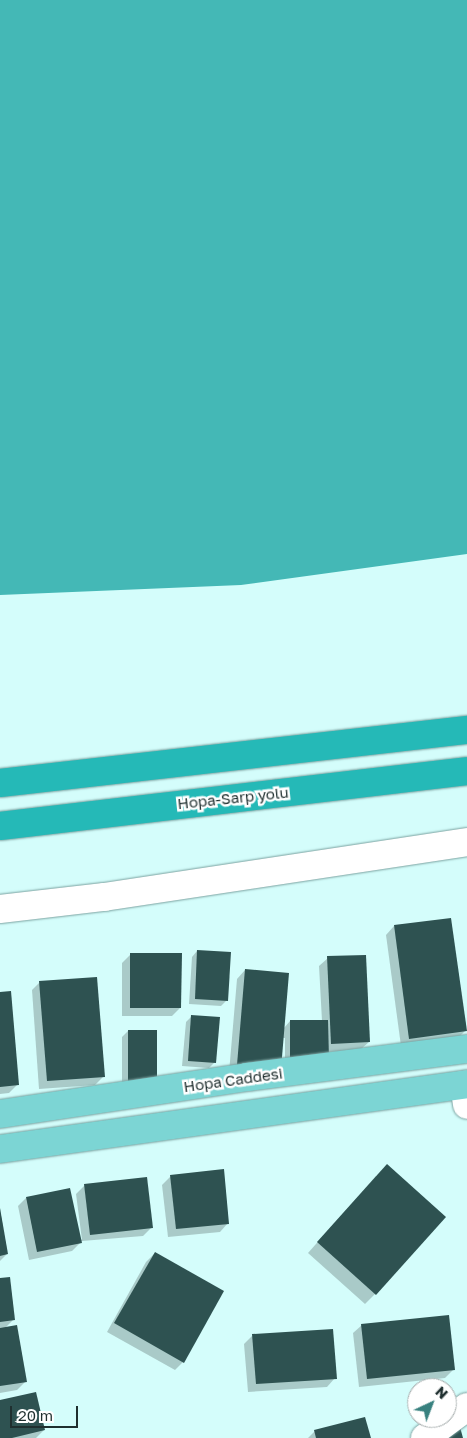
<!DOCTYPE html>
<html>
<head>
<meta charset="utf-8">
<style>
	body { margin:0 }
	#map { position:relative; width:467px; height:1438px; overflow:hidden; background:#d4fdfb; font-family:"Golos Text",sans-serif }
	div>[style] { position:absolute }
	.water>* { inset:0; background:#44b8b6 }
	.shadow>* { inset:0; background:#0003 }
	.building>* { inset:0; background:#2e5251 }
	.roads { filter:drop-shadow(0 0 1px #7ba2a0) drop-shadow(0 0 1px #7ba2a0) }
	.minor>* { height:28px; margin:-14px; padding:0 14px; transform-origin:14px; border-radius:14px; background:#fff }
	.major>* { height:28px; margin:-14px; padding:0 14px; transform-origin:14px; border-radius:14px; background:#7cd5d4 }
	.highway>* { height:28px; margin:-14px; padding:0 14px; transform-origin:14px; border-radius:14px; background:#25b9b7 }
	span { translate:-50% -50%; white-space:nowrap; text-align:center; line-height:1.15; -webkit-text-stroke:5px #fff; paint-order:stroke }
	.street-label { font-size:15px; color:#1f2f2f }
	.north { position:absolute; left:407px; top:1378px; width:50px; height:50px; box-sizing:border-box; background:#fff; border:1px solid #a5acac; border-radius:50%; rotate:43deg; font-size:14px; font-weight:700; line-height:20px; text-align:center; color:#1f2f2f }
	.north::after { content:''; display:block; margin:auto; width:18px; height:22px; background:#38817f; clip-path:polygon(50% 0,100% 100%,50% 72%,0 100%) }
	.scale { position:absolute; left:10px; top:1406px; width:68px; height:22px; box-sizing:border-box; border:2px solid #1f2f2f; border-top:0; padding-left:6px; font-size:15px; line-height:18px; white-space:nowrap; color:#1f2f2f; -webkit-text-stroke:4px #fff; paint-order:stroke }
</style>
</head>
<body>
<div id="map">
	<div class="water">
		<div style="clip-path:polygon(0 0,467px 0,467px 554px,241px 585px,0 595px)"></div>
	</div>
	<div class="shadow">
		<div style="clip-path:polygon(394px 926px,465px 1031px,457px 1039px,401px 1046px,386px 935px)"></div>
		<div style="clip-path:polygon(197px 951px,227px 1000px,221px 1006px,189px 1004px,192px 957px)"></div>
		<div style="clip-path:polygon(131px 954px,180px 1008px,172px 1016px,122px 1016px,122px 963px)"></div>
		<div style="clip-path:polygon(328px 958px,369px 1042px,360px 1050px,327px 1052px,285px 1065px,285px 1038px,283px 1038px,229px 1073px,237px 979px,245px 970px,284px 1028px,290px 1021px,322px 1021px,319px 966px)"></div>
		<div style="clip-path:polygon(40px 982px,103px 1077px,95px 1085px,39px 1089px,32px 990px)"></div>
		<div style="clip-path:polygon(0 993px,18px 1084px,9px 1093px,0 1094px)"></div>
		<div style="clip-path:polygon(192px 1016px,215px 1062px,209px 1068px,182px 1066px,186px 1022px)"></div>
		<div style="clip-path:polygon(128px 1031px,155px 1081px,122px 1086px,122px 1037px)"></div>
		<div style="clip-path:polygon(171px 1176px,228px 1223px,220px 1232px,168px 1237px,162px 1185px)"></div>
		<div style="clip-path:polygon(376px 1176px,375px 1294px,365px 1304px,308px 1253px)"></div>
		<div style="clip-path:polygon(85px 1185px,152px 1227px,143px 1236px,82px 1241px,72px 1251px,29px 1260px,18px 1206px,26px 1198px,82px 1240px,76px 1194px)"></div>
		<div style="clip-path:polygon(0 1209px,7px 1254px,0 1261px)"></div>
		<div style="clip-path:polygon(155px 1253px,183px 1362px,175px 1370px,107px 1332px,146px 1262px)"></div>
		<div style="clip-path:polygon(0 1280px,13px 1320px,4px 1329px,26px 1381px,17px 1390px,0 1393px)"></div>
		<div style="clip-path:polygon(362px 1325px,453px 1370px,445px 1378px,359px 1387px,353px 1333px)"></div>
		<div style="clip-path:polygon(252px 1336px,335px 1378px,327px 1387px,248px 1392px,244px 1344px)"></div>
		<div style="clip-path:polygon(0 1401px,44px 1430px,36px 1438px,0 1438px)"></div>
		<div style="clip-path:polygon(315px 1431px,369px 1438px,308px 1438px)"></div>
	</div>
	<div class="building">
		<div style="clip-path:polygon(451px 918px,467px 1031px,409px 1039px,394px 925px)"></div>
		<div style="clip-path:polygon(197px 950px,231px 952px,228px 1001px,195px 999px)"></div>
		<div style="clip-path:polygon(130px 953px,182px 953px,181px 1008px,130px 1008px)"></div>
		<div style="clip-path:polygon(366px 955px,370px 1042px,331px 1044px,327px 956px)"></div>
		<div style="clip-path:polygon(245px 969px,289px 973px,281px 1069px,237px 1065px)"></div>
		<div style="clip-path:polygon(97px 977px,105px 1077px,47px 1081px,39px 981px)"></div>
		<div style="clip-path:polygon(11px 991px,19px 1085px,0 1087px,0 992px)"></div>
		<div style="clip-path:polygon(191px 1015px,220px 1017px,216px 1063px,188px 1061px)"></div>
		<div style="clip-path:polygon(290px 1020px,328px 1020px,329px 1059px,290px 1059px)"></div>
		<div style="clip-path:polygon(128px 1030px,157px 1030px,157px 1081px,128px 1081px)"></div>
		<div style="clip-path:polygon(387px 1164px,446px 1217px,376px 1295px,317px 1242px)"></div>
		<div style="clip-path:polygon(224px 1169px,229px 1224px,176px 1229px,170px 1175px)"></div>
		<div style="clip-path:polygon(147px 1177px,153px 1228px,90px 1235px,84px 1184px)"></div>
		<div style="clip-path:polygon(70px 1188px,82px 1243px,37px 1252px,26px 1197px)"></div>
		<div style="clip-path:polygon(0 1208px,8px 1254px,0 1256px)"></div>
		<div style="clip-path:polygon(155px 1252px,224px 1291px,184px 1363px,114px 1323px)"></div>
		<div style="clip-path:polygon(10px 1277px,15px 1320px,0 1322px,0 1278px)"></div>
		<div style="clip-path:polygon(449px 1315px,455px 1370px,367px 1379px,361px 1324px)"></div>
		<div style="clip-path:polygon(17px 1325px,27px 1382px,0 1386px,0 1328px)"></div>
		<div style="clip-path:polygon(333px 1329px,337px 1379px,256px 1384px,252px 1334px)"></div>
		<div style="clip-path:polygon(36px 1392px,45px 1430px,12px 1438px,0 1438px,0 1400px)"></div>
		<div style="clip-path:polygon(365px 1417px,371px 1438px,316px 1438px,314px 1430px)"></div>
		<div style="clip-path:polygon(460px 1427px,463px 1438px,419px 1438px)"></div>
	</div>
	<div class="roads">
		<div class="minor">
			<div style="left:0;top:909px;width:105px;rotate:-6.6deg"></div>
			<div style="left:104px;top:897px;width:367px;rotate:-8.6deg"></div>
			<div style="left:464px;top:1085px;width:20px;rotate:81deg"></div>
			<div style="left:425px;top:1438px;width:52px;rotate:-36.4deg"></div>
		</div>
		<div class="major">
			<div style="left:0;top:1114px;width:250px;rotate:-8.5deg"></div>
			<div style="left:247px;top:1077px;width:222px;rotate:-7.3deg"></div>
			<div style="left:0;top:1149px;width:472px;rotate:-7.9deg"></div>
		</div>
		<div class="highway">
			<div style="left:0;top:783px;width:470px;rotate:-6.5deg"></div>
			<div style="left:0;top:826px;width:470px;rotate:-6.7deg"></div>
		</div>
	</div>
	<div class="street-label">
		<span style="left:233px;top:798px;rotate:-6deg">Hopa-Sarp yolu</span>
		<span style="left:233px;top:1080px;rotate:-8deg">Hopa Caddesi</span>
	</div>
	<div class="north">N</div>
	<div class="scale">20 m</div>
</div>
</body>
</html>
